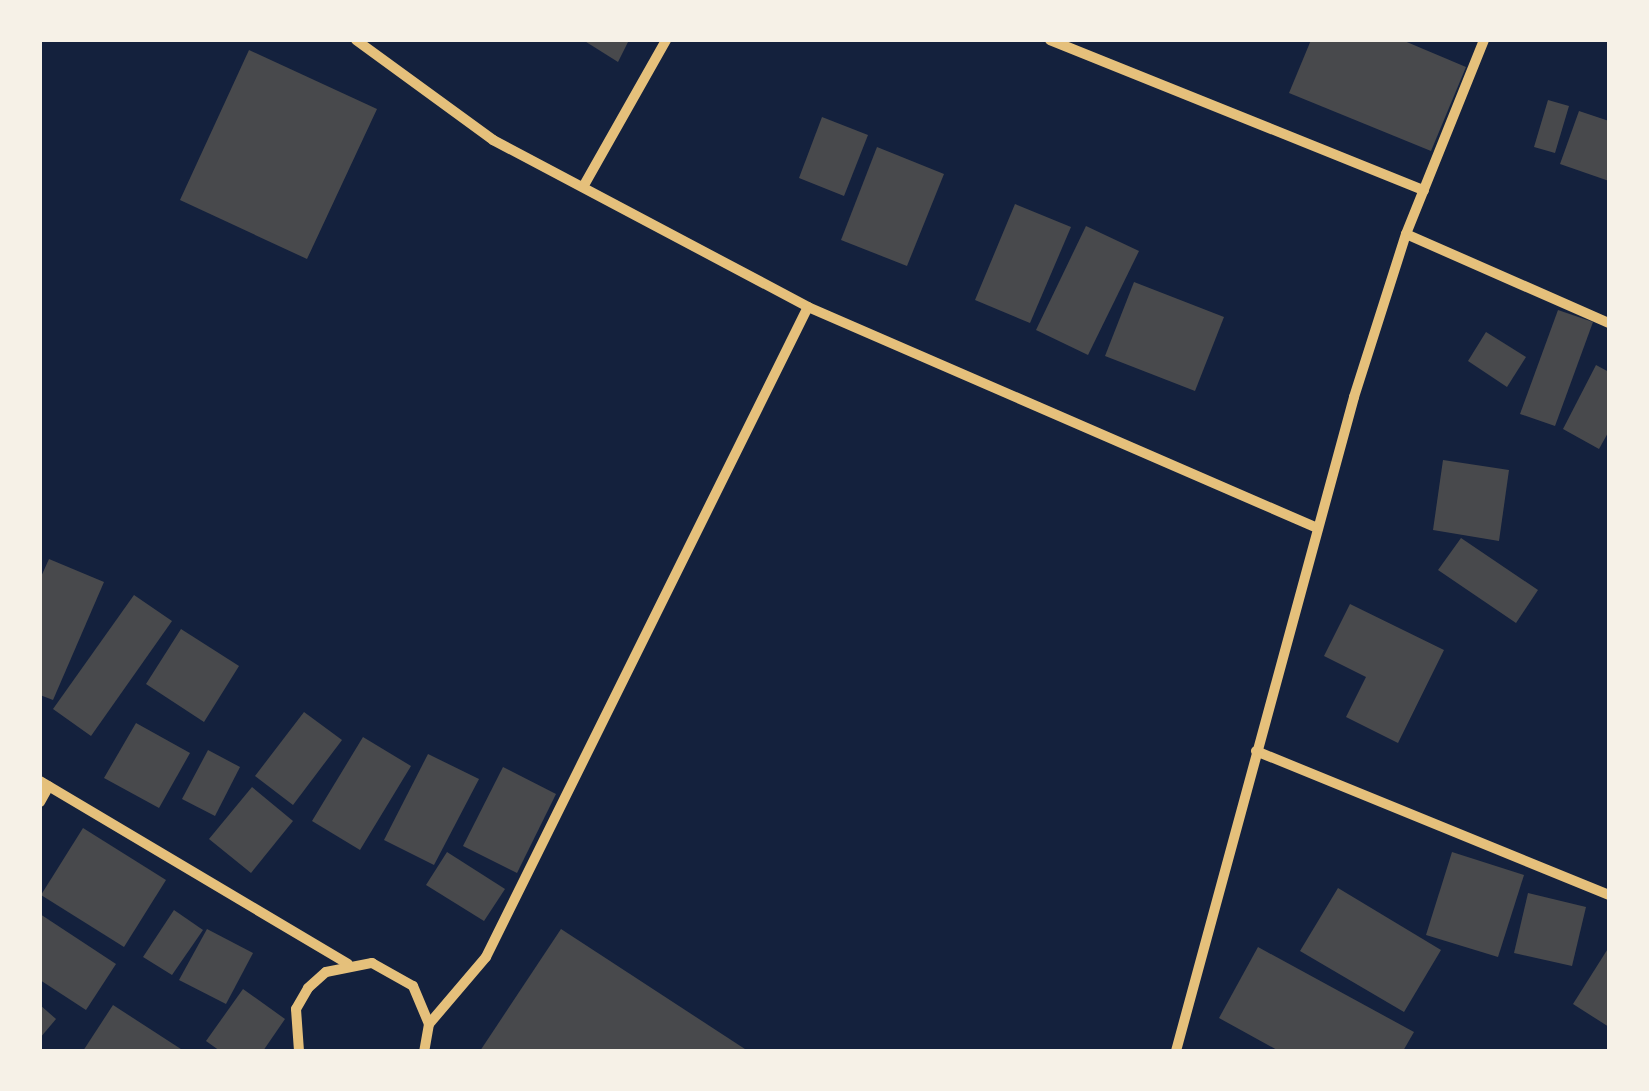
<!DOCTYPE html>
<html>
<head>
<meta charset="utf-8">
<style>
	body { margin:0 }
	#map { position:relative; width:1649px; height:1091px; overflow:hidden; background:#14213d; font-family:"Varela Round",sans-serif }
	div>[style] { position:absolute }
	.building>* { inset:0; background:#48494c }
	.minor>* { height:10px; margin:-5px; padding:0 5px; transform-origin:5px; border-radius:5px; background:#e5c07b }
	span { translate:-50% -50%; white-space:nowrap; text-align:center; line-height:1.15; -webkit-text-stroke:10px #f6f1e7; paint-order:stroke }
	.frame { position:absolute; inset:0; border:42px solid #f6f1e7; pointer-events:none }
</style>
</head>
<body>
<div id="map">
	<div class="building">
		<div style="clip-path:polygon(583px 40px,629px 40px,618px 62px)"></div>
		<div style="clip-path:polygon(1311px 40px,1402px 40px,1466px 67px,1431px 151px,1289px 93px)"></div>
		<div style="clip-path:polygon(249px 50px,377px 109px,307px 259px,180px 200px)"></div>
		<div style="clip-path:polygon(1548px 100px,1569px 106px,1555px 153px,1534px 147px)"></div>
		<div style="clip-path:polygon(1579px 111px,1609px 121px,1609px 181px,1560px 164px)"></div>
		<div style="clip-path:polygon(822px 117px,868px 135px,844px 196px,799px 178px)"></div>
		<div style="clip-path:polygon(877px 147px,944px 174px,907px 266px,841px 240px)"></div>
		<div style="clip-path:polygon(1015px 204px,1071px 227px,1030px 323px,975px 300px)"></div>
		<div style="clip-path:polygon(1086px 226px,1139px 251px,1088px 355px,1036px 330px)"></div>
		<div style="clip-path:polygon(1134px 282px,1224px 317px,1195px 391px,1105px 356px)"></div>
		<div style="clip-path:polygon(1558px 310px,1593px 322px,1555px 426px,1520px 414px)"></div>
		<div style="clip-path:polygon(1486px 332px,1526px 357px,1507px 387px,1468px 361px)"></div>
		<div style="clip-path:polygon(1596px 365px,1609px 372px,1609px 431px,1599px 449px,1563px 429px)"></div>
		<div style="clip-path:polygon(1443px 460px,1509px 470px,1499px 541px,1433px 530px)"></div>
		<div style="clip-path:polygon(1461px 538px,1538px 590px,1516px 623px,1438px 570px)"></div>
		<div style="clip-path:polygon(49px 559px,104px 582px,53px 700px,40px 695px,40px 579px)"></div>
		<div style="clip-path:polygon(134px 595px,172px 621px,91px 736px,53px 709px)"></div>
		<div style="clip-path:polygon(1350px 604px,1444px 650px,1398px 743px,1346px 717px,1366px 677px,1324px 656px)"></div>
		<div style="clip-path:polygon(181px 629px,239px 666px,204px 722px,146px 684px)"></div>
		<div style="clip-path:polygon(304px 712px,342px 740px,293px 805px,255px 776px)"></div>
		<div style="clip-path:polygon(136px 723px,190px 753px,159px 808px,104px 778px)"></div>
		<div style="clip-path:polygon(363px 737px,411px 766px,360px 850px,312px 821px)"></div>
		<div style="clip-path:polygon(208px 750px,240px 767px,215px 816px,182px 799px)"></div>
		<div style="clip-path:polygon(428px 754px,479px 779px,434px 865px,384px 840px)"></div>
		<div style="clip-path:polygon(503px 767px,556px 794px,517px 873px,463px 846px)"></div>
		<div style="clip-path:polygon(252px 787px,293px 821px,251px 873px,209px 839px)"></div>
		<div style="clip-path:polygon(83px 828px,166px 880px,124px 947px,41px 895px)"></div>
		<div style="clip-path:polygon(447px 852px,505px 889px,484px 921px,426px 885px)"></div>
		<div style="clip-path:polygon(1452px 852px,1524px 875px,1498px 957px,1426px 935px)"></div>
		<div style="clip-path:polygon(1338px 888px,1441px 950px,1404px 1012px,1300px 951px)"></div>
		<div style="clip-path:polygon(1528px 893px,1586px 907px,1572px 966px,1514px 953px)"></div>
		<div style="clip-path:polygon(174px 910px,203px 930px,172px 975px,143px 957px)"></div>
		<div style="clip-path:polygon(40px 914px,116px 964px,86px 1010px,40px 980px)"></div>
		<div style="clip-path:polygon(207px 929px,253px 953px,226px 1004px,179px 980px)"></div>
		<div style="clip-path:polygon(561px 929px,748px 1051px,480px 1051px)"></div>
		<div style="clip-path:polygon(1258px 947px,1414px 1032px,1403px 1051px,1279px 1051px,1219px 1018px)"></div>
		<div style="clip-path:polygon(1609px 947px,1609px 1027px,1573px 1004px)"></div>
		<div style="clip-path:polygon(243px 989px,285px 1019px,263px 1051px,220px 1051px,206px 1041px)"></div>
		<div style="clip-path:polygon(40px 1005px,56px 1019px,40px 1038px)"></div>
		<div style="clip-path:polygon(113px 1005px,184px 1051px,83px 1051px)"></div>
	</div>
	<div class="minor">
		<div style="left:356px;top:40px;width:170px;rotate:36.1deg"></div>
		<div style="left:493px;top:140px;width:357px;rotate:27.9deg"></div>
		<div style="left:808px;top:307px;width:553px;rotate:23.46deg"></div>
		<div style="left:1050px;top:40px;width:403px;rotate:21.9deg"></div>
		<div style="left:583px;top:187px;width:169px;rotate:-60.5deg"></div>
		<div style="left:1406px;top:234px;width:222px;rotate:23.7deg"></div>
		<div style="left:1256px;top:751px;width:381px;rotate:22.2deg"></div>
		<div style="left:40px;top:781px;width:358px;rotate:30.7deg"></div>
		<div style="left:40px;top:802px;width:18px;rotate:-61deg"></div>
		<div style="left:429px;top:1024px;width:88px;rotate:-49.6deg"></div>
		<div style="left:486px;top:957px;width:725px;rotate:-63.65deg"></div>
		<div style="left:299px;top:1051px;width:42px;rotate:-94.1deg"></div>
		<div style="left:296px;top:1009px;width:24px;rotate:-60deg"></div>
		<div style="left:308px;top:988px;width:24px;rotate:-42deg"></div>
		<div style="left:326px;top:972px;width:47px;rotate:-11.1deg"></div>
		<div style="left:372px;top:963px;width:47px;rotate:29.3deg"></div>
		<div style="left:413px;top:986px;width:41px;rotate:67.2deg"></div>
		<div style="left:429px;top:1024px;width:27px;rotate:100deg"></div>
		<div style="left:1176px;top:1051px;width:678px;rotate:-74.77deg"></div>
		<div style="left:1354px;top:397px;width:171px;rotate:-72.3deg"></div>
		<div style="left:1406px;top:234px;width:209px;rotate:-68.1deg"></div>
	</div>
	<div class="frame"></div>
</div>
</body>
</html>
